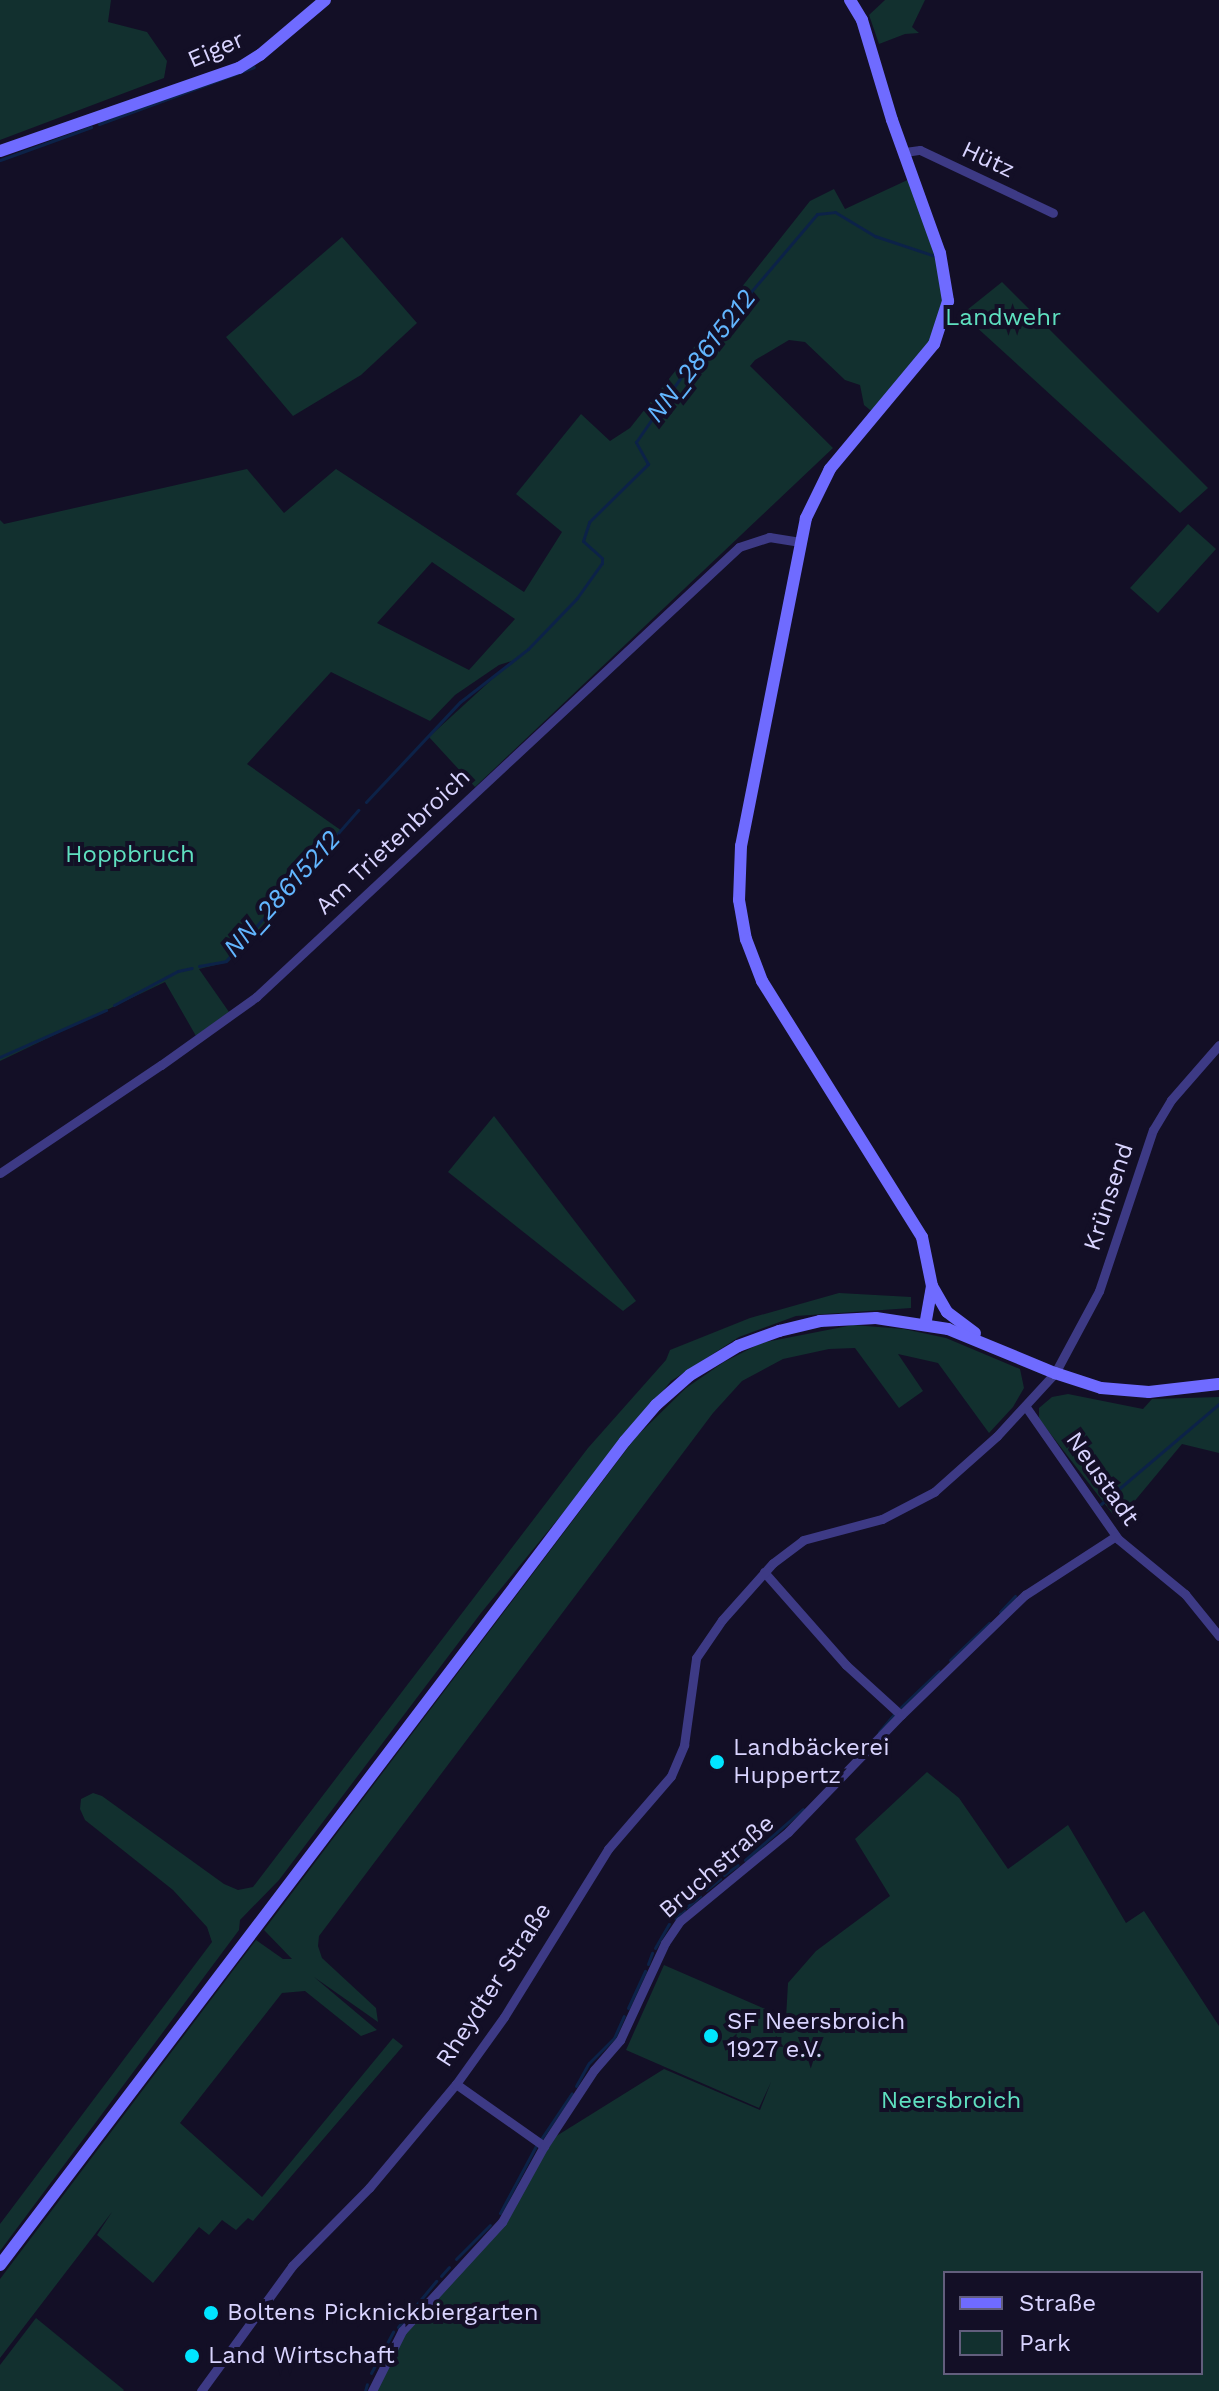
<!DOCTYPE html>
<html>
<head>
<meta charset="utf-8">
<style>
	body { margin:0 }
	#map { position:relative; width:1219px; height:2391px; overflow:hidden; background:#130f26; font-family:"Work Sans",sans-serif }
	div>[style] { position:absolute }
	.green>* { inset:0; background:#12302f }
	.stream>* { height:3px; margin:-1.5px; padding:0 1.5px; transform-origin:1.5px; border-radius:1.5px; background:#0c2248 }
	.street>* { height:9px; margin:-4.5px; padding:0 4.5px; transform-origin:4.5px; border-radius:4.5px; background:#3d3a85 }
	.secondary>* { height:12px; margin:-6px; padding:0 6px; transform-origin:6px; border-radius:6px; background:#6f6bff }
	.dots>* { width:22px; height:22px; translate:-50% -50%; box-sizing:border-box; border:4px solid #130f26; border-radius:50% }
	span { translate:-50% -50%; white-space:nowrap; text-align:center; line-height:1.15; -webkit-text-stroke:8px #130f26; paint-order:stroke }
	.street-label { font-size:24px; color:#d9d4ff }
	.park-label { font-size:24px; color:#5fe0c0 }
	.poi-label { font-size:24px; color:#d9d4ff }
	.left { translate:0 -50%; text-align:left }
	.water-label { font-size:26px; color:#62b6ff; font-style:italic }
	.legend { position:absolute; left:943px; top:2271px; width:260px; height:104px; box-sizing:border-box; background:#130f26; border:2px solid #625e7d; margin:0; padding:10px 14px; list-style:none; font-size:24px; color:#d9d4ff }
	.legend li { display:flex; align-items:center; gap:16px; height:40px }
	.legend b { width:40px; border:2px solid #625e7d }
</style>
</head>
<body>
<div id="map">
	<div class="green">
		<div style="clip-path:polygon(0 0,111px 0,108px 22px,147px 32px,167px 61px,164px 78px,0 140px)"></div>
		<div style="clip-path:polygon(885px 0,925px 0,912px 27px,919px 33px,905px 34px,879px 44px,869px 15px)"></div>
		<div style="clip-path:polygon(evenodd,914px 177px,945px 268px,940px 332px,875px 414px,864px 405px,860px 385px,845px 380px,805px 342px,789px 340px,755px 360px,750px 366px,833px 448px,475px 787px,429px 737px,512px 661px,499px 665px,455px 695px,430px 721px,331px 672px,247px 764px,342px 831px,254px 938px,228px 962px,199px 969px,229px 1012px,196px 1036px,165px 982px,0 1061px,0 520px,4px 524px,247px 469px,284px 513px,336px 469px,524px 592px,562px 532px,516px 494px,581px 414px,610px 441px,630px 428px,810px 201px,834px 189px,845px 209px,914px 177px,432px 562px,515px 619px,469px 670px,377px 623px,432px 562px)"></div>
		<div style="clip-path:polygon(342px 237px,417px 323px,361px 375px,293px 416px,226px 337px)"></div>
		<div style="clip-path:polygon(1002px 282px,1208px 488px,1180px 513px,962px 314px)"></div>
		<div style="clip-path:polygon(1188px 524px,1216px 549px,1158px 613px,1130px 588px)"></div>
		<div style="clip-path:polygon(494px 1116px,636px 1301px,623px 1311px,448px 1172px)"></div>
		<div style="clip-path:polygon(839px 1293px,911px 1297px,911px 1308px,796px 1316px,739px 1337px,671px 1381px,481px 1613px,279px 1880px,240px 1920px,239px 1930px,0 2251px,0 2224px,212px 1942px,207px 1927px,173px 1890px,85px 1820px,80px 1809px,81px 1799px,93px 1793px,102px 1796px,224px 1884px,238px 1890px,253px 1887px,588px 1448px,666px 1360px,670px 1350px,750px 1318px)"></div>
		<div style="clip-path:polygon(853px 1325px,904px 1329px,946px 1338px,1020px 1369px,1024px 1388px,1013px 1407px,989px 1433px,938px 1363px,898px 1354px,923px 1391px,899px 1408px,855px 1348px,829px 1349px,783px 1359px,742px 1381px,713px 1413px,319px 1936px,318px 1946px,322px 1958px,376px 2008px,378px 2022px,314px 1977px,377px 2030px,361px 2036px,305px 1991px,282px 1993px,180px 2123px,262px 2197px,393px 2038px,403px 2046px,253px 2221px,248px 2218px,236px 2230px,222px 2220px,209px 2235px,199px 2227px,153px 2283px,97px 2235px,112px 2212px,0 2358px,0 2279px,256px 1940px,283px 1959px,292px 1959px,264px 1930px,636px 1437px,686px 1388px,724px 1362px,761px 1343px)"></div>
		<div style="clip-path:polygon(1068px 1394px,1143px 1409px,1152px 1399px,1219px 1397px,1219px 1453px,1182px 1444px,1118px 1521px,1039px 1419px,1039px 1408px,1052px 1397px)"></div>
		<div style="clip-path:polygon(evenodd,927px 1772px,959px 1798px,1008px 1869px,1068px 1825px,1126px 1923px,1144px 1911px,1219px 2026px,1219px 2391px,376px 2391px,395px 2344px,502px 2226px,550px 2140px,664px 2069px,760px 2110px,771px 2082px,759px 2108px,626px 2050px,664px 1965px,786px 2018px,788px 1983px,816px 1951px,890px 1896px,855px 1839px,927px 1772px,945px 2273px,1201px 2273px,1201px 2373px,945px 2373px,945px 2273px)"></div>
		<div style="clip-path:polygon(36px 2318px,124px 2390px,123px 2391px,0 2391px,0 2365px)"></div>
	</div>
	<div class="stream">
		<div style="left:99px;top:124px;width:165px;rotate:-20.2deg"></div>
		<div style="left:0;top:160px;width:97px;rotate:-19.9deg"></div>
		<div style="left:366px;top:802px;width:137px;rotate:-46.8deg"></div>
		<div style="left:460px;top:702px;width:86px;rotate:-37.9deg"></div>
		<div style="left:528px;top:649px;width:71px;rotate:-46.1deg"></div>
		<div style="left:577px;top:598px;width:43px;rotate:-54.5deg"></div>
		<div style="left:602px;top:563px;width:5px;rotate:-90deg"></div>
		<div style="left:602px;top:558px;width:25px;rotate:-138deg"></div>
		<div style="left:583px;top:541px;width:20px;rotate:-72deg"></div>
		<div style="left:589px;top:522px;width:83px;rotate:-44.5deg"></div>
		<div style="left:648px;top:464px;width:25px;rotate:-119deg"></div>
		<div style="left:636px;top:442px;width:98px;rotate:-55.3deg"></div>
		<div style="left:692px;top:361px;width:193px;rotate:-49.6deg"></div>
		<div style="left:817px;top:214px;width:18px;rotate:-6deg"></div>
		<div style="left:835px;top:212px;width:47px;rotate:31deg"></div>
		<div style="left:875px;top:236px;width:66px;rotate:18.4deg"></div>
		<div style="left:199px;top:966px;width:27px;rotate:-10deg"></div>
		<div style="left:226px;top:961px;width:201px;rotate:-48.8deg"></div>
		<div style="left:114px;top:1005px;width:72px;rotate:-28deg"></div>
		<div style="left:178px;top:971px;width:14px;rotate:-12deg"></div>
		<div style="left:0;top:1057px;width:116px;rotate:-23.9deg"></div>
		<div style="left:1101px;top:1504px;width:155px;rotate:-40.3deg"></div>
		<div style="left:1000px;top:1612px;width:22px;rotate:-47deg"></div>
		<div style="left:950px;top:1660px;width:54px;rotate:-43.5deg"></div>
		<div style="left:901px;top:1707px;width:52px;rotate:-43.5deg"></div>
		<div style="left:879px;top:1732px;width:25px;rotate:-50deg"></div>
		<div style="left:745px;top:1860px;width:77px;rotate:-41.3deg"></div>
		<div style="left:724px;top:1875px;width:17px;rotate:-36deg"></div>
		<div style="left:706px;top:1890px;width:18px;rotate:-38deg"></div>
		<div style="left:687px;top:1907px;width:17px;rotate:-40deg"></div>
		<div style="left:675px;top:1918px;width:12px;rotate:-42deg"></div>
		<div style="left:655px;top:1948px;width:28px;rotate:-60deg"></div>
		<div style="left:648px;top:1964px;width:12px;rotate:-70deg"></div>
		<div style="left:628px;top:2008px;width:41px;rotate:-65.3deg"></div>
		<div style="left:576px;top:2086px;width:26px;rotate:-61deg"></div>
		<div style="left:589px;top:2063px;width:35px;rotate:-45deg"></div>
		<div style="left:614px;top:2038px;width:24px;rotate:-66deg"></div>
		<div style="left:541px;top:2139px;width:55px;rotate:-56deg"></div>
		<div style="left:500px;top:2213px;width:76px;rotate:-61.8deg"></div>
		<div style="left:456px;top:2259px;width:48px;rotate:-45deg"></div>
		<div style="left:441px;top:2276px;width:12px;rotate:-48deg"></div>
		<div style="left:398px;top:2327px;width:60px;rotate:-50.4deg"></div>
		<div style="left:371px;top:2373px;width:47px;rotate:-61.8deg"></div>
		<div style="left:365px;top:2391px;width:7px;rotate:-74deg"></div>
	</div>
	<div class="street">
		<div style="left:905px;top:152px;width:15px;rotate:-8deg"></div>
		<div style="left:920px;top:150px;width:147px;rotate:25.3deg"></div>
		<div style="left:0;top:1173px;width:194px;rotate:-33.9deg"></div>
		<div style="left:161px;top:1065px;width:117px;rotate:-35.6deg"></div>
		<div style="left:256px;top:997px;width:660px;rotate:-42.97deg"></div>
		<div style="left:739px;top:547px;width:32px;rotate:-18deg"></div>
		<div style="left:769px;top:537px;width:30px;rotate:9deg"></div>
		<div style="left:1026px;top:1407px;width:161px;rotate:55.1deg"></div>
		<div style="left:1118px;top:1539px;width:87px;rotate:39.4deg"></div>
		<div style="left:1185px;top:1594px;width:54px;rotate:51deg"></div>
		<div style="left:764px;top:1572px;width:124px;rotate:48.6deg"></div>
		<div style="left:846px;top:1665px;width:74px;rotate:42.3deg"></div>
		<div style="left:456px;top:2084px;width:108px;rotate:35.2deg"></div>
		<div style="left:201px;top:2391px;width:155px;rotate:-53.9deg"></div>
		<div style="left:292px;top:2266px;width:110px;rotate:-45.4deg"></div>
		<div style="left:369px;top:2188px;width:136px;rotate:-50.1deg"></div>
		<div style="left:456px;top:2084px;width:82px;rotate:-54.4deg"></div>
		<div style="left:504px;top:2017px;width:198px;rotate:-58.2deg"></div>
		<div style="left:608px;top:1849px;width:96px;rotate:-49.2deg"></div>
		<div style="left:671px;top:1776px;width:34px;rotate:-67deg"></div>
		<div style="left:684px;top:1745px;width:88px;rotate:-82.1deg"></div>
		<div style="left:696px;top:1658px;width:46px;rotate:-55.6deg"></div>
		<div style="left:722px;top:1620px;width:76px;rotate:-48.2deg"></div>
		<div style="left:773px;top:1563px;width:38px;rotate:-37deg"></div>
		<div style="left:803px;top:1540px;width:82px;rotate:-14.9deg"></div>
		<div style="left:882px;top:1519px;width:59px;rotate:-27.4deg"></div>
		<div style="left:934px;top:1492px;width:84px;rotate:-41.6deg"></div>
		<div style="left:997px;top:1436px;width:86px;rotate:-47.4deg"></div>
		<div style="left:1055px;top:1373px;width:93px;rotate:-61.8deg"></div>
		<div style="left:1099px;top:1291px;width:170px;rotate:-71.5deg"></div>
		<div style="left:1153px;top:1130px;width:35px;rotate:-59deg"></div>
		<div style="left:1171px;top:1100px;width:73px;rotate:-48.9deg"></div>
		<div style="left:372px;top:2391px;width:67px;rotate:-63.4deg"></div>
		<div style="left:402px;top:2331px;width:148px;rotate:-47.5deg"></div>
		<div style="left:502px;top:2222px;width:87px;rotate:-61.1deg"></div>
		<div style="left:544px;top:2146px;width:91px;rotate:-56.7deg"></div>
		<div style="left:594px;top:2070px;width:40px;rotate:-49deg"></div>
		<div style="left:620px;top:2040px;width:107px;rotate:-65.1deg"></div>
		<div style="left:665px;top:1943px;width:27px;rotate:-56deg"></div>
		<div style="left:680px;top:1921px;width:140px;rotate:-39.5deg"></div>
		<div style="left:788px;top:1832px;width:163px;rotate:-46deg"></div>
		<div style="left:901px;top:1715px;width:173px;rotate:-44.1deg"></div>
		<div style="left:1025px;top:1595px;width:108px;rotate:-33deg"></div>
	</div>
	<div class="secondary">
		<div style="left:850px;top:0;width:23px;rotate:59deg"></div>
		<div style="left:862px;top:20px;width:104px;rotate:73.3deg"></div>
		<div style="left:892px;top:120px;width:141px;rotate:70.2deg"></div>
		<div style="left:940px;top:253px;width:49px;rotate:80.5deg"></div>
		<div style="left:948px;top:301px;width:45px;rotate:108deg"></div>
		<div style="left:934px;top:344px;width:163px;rotate:129.8deg"></div>
		<div style="left:830px;top:469px;width:55px;rotate:116.1deg"></div>
		<div style="left:806px;top:518px;width:334px;rotate:101.2deg"></div>
		<div style="left:741px;top:846px;width:54px;rotate:92.1deg"></div>
		<div style="left:739px;top:900px;width:40px;rotate:80deg"></div>
		<div style="left:746px;top:939px;width:45px;rotate:69.1deg"></div>
		<div style="left:762px;top:981px;width:302px;rotate:58deg"></div>
		<div style="left:922px;top:1237px;width:50px;rotate:78.5deg"></div>
		<div style="left:932px;top:1286px;width:39px;rotate:100deg"></div>
		<div style="left:0;top:151px;width:253px;rotate:-19.2deg"></div>
		<div style="left:239px;top:68px;width:25px;rotate:-32deg"></div>
		<div style="left:260px;top:55px;width:85px;rotate:-40.2deg"></div>
		<div style="left:932px;top:1286px;width:30px;rotate:60deg"></div>
		<div style="left:947px;top:1312px;width:35px;rotate:37deg"></div>
		<div style="left:0;top:2265px;width:1034px;rotate:-52.82deg"></div>
		<div style="left:625px;top:1441px;width:48px;rotate:-49.3deg"></div>
		<div style="left:656px;top:1405px;width:45px;rotate:-41.4deg"></div>
		<div style="left:690px;top:1375px;width:56px;rotate:-31.1deg"></div>
		<div style="left:738px;top:1346px;width:44px;rotate:-20.1deg"></div>
		<div style="left:779px;top:1331px;width:42px;rotate:-13.7deg"></div>
		<div style="left:820px;top:1321px;width:56px;rotate:-3.1deg"></div>
		<div style="left:876px;top:1318px;width:73px;rotate:8.7deg"></div>
		<div style="left:948px;top:1329px;width:116px;rotate:22.4deg"></div>
		<div style="left:1055px;top:1373px;width:48px;rotate:18.1deg"></div>
		<div style="left:1101px;top:1388px;width:48px;rotate:4.8deg"></div>
		<div style="left:1149px;top:1392px;width:70px;rotate:-6.5deg"></div>
	</div>
	<div class="dots">
		<div style="left:717px;top:1762px;background:#00e5ff"></div>
		<div style="left:711px;top:2036px;background:#00e5ff"></div>
		<div style="left:211px;top:2313px;background:#00e5ff"></div>
		<div style="left:192px;top:2356px;background:#00e5ff"></div>
	</div>
	<div class="street-label">
		<span style="left:216px;top:50px;rotate:-23deg">Eiger</span>
		<span style="left:988px;top:160px;rotate:25deg">Hütz</span>
		<span style="left:393px;top:842px;rotate:-43deg">Am Trietenbroich</span>
		<span style="left:1109px;top:1197px;rotate:-72deg">Krünsend</span>
		<span style="left:1102px;top:1479px;rotate:55deg">Neustadt</span>
		<span style="left:717px;top:1867px;rotate:-41deg">Bruchstraße</span>
		<span style="left:494px;top:1985px;rotate:-57deg">Rheydter Straße</span>
	</div>
	<div class="park-label">
		<span style="left:1003px;top:318px">Landwehr</span>
		<span style="left:130px;top:855px">Hoppbruch</span>
		<span style="left:951px;top:2101px">Neersbroich</span>
	</div>
	<div class="poi-label">
		<span class="left" style="left:733px;top:1762px">Landbäckerei<br>Huppertz</span>
		<span class="left" style="left:727px;top:2036px">SF Neersbroich<br>1927 e.V.</span>
		<span class="left" style="left:227px;top:2313px">Boltens Picknickbiergarten</span>
		<span class="left" style="left:208px;top:2356px">Land Wirtschaft</span>
	</div>
	<div class="water-label">
		<span style="left:701px;top:356px;rotate:-52deg">NN_28615212</span>
		<span style="left:282px;top:894px;rotate:-48deg">NN_28615212</span>
	</div>
	<ul class="legend">
	<li><b style="height:10px;background:#6f6bff"></b>Straße</li>
	<li><b style="height:22px;background:#12302f"></b>Park</li>
	</ul>
</div>
</body>
</html>
